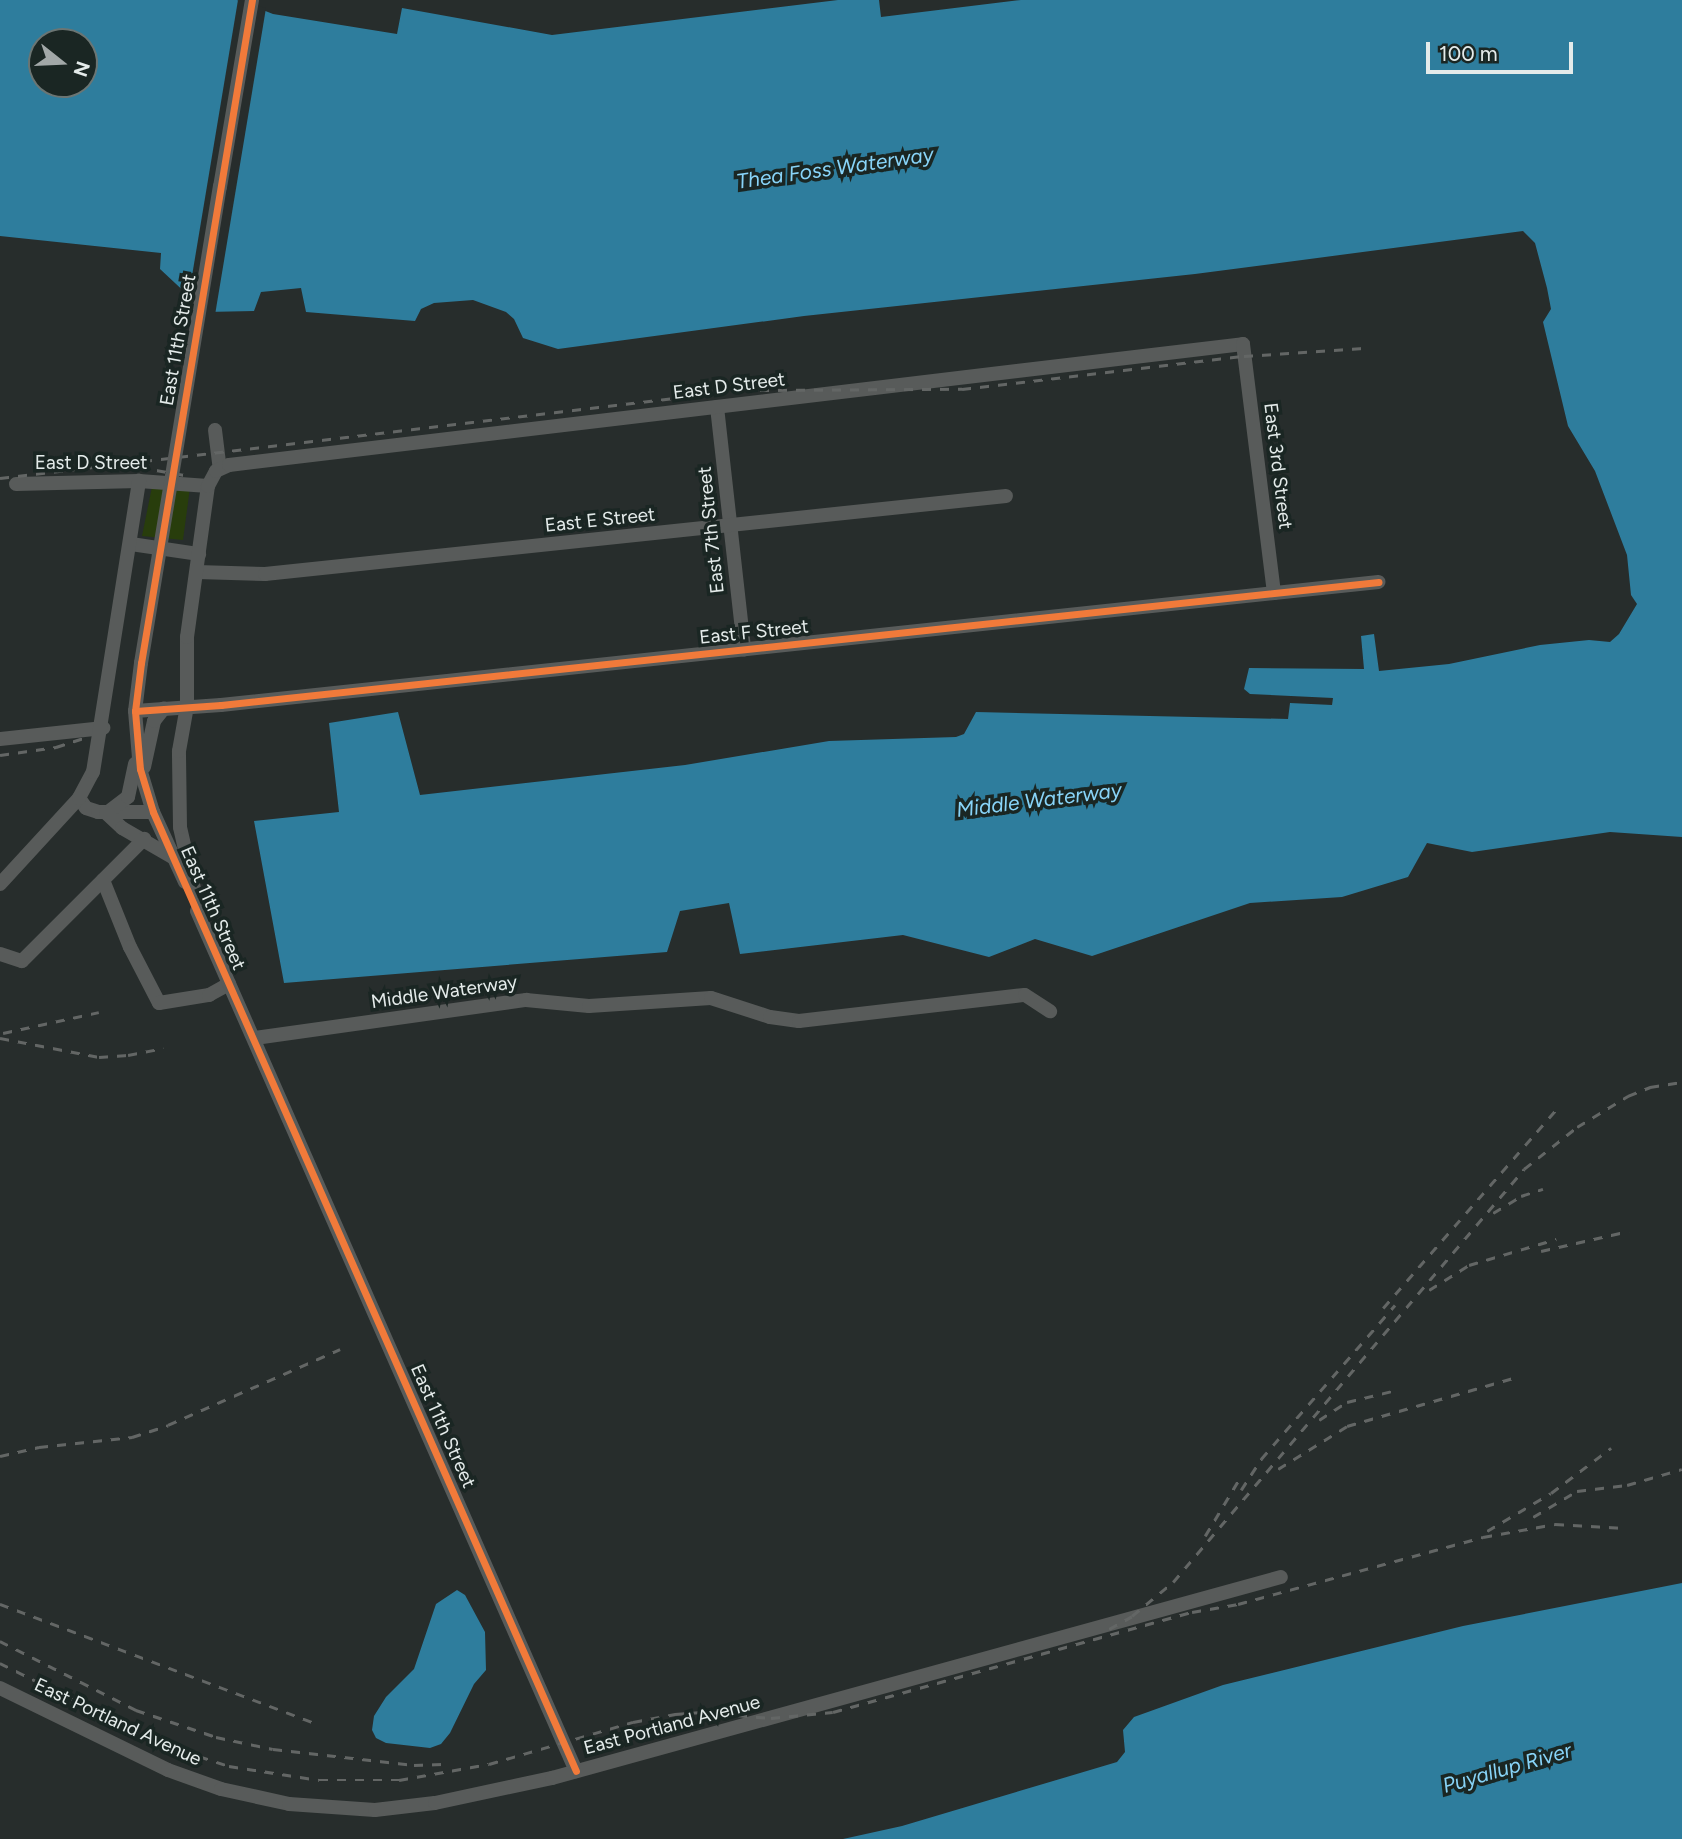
<!DOCTYPE html>
<html>
<head>
<meta charset="utf-8">
<style>
	body { margin:0 }
	#map { position:relative; width:1682px; height:1839px; overflow:hidden; background:#272d2c; font-family:Figtree,sans-serif }
	div>[style] { position:absolute }
	.green>* { inset:0; background:#283d0c }
	.water>* { inset:0; background:#2e7d9d }
	.pier>* { inset:0; background:#272d2c }
	.minor>* { height:14px; margin:-7px; padding:0 7px; transform-origin:7px; border-radius:7px; background:#585b5a }
	.rail>* { height:2.5px; margin-top:-1.25px; transform-origin:0; background:repeating-linear-gradient(90deg,#636665 0 9px,transparent 0 18px) }
	.minor-bridge>* { height:14px; margin:-7px; padding:0 7px; transform-origin:7px; border-radius:7px; background:#585b5a }
	.cycleway>* { height:7px; margin:-3.5px; padding:0 3.5px; transform-origin:3.5px; border-radius:3.5px; background:#f17a3a }
	span { translate:-50% -50%; white-space:nowrap; text-align:center; line-height:1.15; -webkit-text-stroke:7px #1a2623; paint-order:stroke }
	.street-label { font-size:19px; color:#e4ebea }
	.water-label { font-size:21px; color:#88d4f8; font-style:italic }
	.north { position:absolute; left:28px; top:28px; width:70px; height:70px; box-sizing:border-box; background:#1a2623; border:2px solid #6b7573; border-radius:50%; rotate:108deg; font-size:19px; font-weight:700; line-height:28px; text-align:center; color:#e4ebea }
	.north::after { content:''; display:block; margin:auto; width:24px; height:32px; background:#a2a8a8; clip-path:polygon(50% 0,100% 100%,50% 72%,0 100%) }
	.scale { position:absolute; left:1426px; top:42px; width:147px; height:32px; box-sizing:border-box; border:4px solid #e4ebea; border-top:0; padding-left:9px; font-size:21px; line-height:24px; white-space:nowrap; color:#e4ebea; -webkit-text-stroke:5px #1a2623; paint-order:stroke }
</style>
</head>
<body>
<div id="map">
	<div class="green">
		<div style="clip-path:polygon(154px 477px,191px 480px,183px 540px,142px 536px)"></div>
	</div>
	<div class="water">
		<div style="clip-path:polygon(evenodd,0 0,237px 0,273px 14px,397px 34px,402px 8px,552px 35px,838px 0,879px 0,881px 17px,1021px 0,1682px 0,1682px 837px,1610px 832px,1472px 852px,1427px 843px,1408px 877px,1342px 897px,1250px 903px,1092px 956px,1035px 939px,989px 957px,903px 935px,740px 954px,729px 903px,680px 911px,667px 952px,284px 983px,254px 821px,339px 812px,329px 723px,398px 712px,420px 795px,685px 765px,829px 741px,956px 737px,964px 734px,976px 712px,1288px 719px,1290px 703px,1332px 705px,1333px 698px,1250px 694px,1244px 689px,1249px 668px,1364px 669px,1361px 636px,1374px 634px,1379px 671px,1449px 664px,1540px 645px,1589px 640px,1610px 642px,1619px 634px,1637px 604px,1631px 595px,1627px 555px,1595px 471px,1568px 426px,1543px 322px,1551px 309px,1547px 288px,1535px 243px,1523px 231px,1195px 274px,804px 316px,558px 349px,523px 338px,514px 319px,506px 312px,473px 300px,434px 303px,421px 309px,415px 321px,306px 312px,301px 288px,261px 292px,254px 311px,206px 312px,160px 269px,161px 253px,0 236px,0 0,42px 42px,84px 42px,84px 84px,42px 84px,42px 42px)"></div>
		<div style="clip-path:polygon(1682px 1583px,1682px 1839px,843px 1839px,902px 1826px,1117px 1762px,1125px 1752px,1123px 1730px,1134px 1717px,1223px 1685px,1463px 1626px)"></div>
		<div style="clip-path:polygon(457px 1590px,465px 1595px,485px 1632px,486px 1670px,474px 1684px,450px 1733px,441px 1744px,430px 1748px,386px 1743px,376px 1738px,372px 1730px,374px 1716px,386px 1697px,414px 1669px,436px 1604px)"></div>
	</div>
	<div class="pier">
		<div style="clip-path:polygon(238px 0,266px 8px,215px 315px,204px 315px,188px 300px)"></div>
	</div>
	<div class="minor">
		<div style="left:220px;top:187px;width:190px;rotate:-80.3deg"></div>
		<div style="left:717px;top:407px;width:244px;rotate:83.6deg"></div>
		<div style="left:215px;top:430px;width:38px;rotate:83deg"></div>
		<div style="left:16px;top:484px;width:123px;rotate:-1.4deg"></div>
		<div style="left:139px;top:481px;width:69px;rotate:4.1deg"></div>
		<div style="left:131px;top:544px;width:69px;rotate:8.4deg"></div>
		<div style="left:197px;top:572px;width:68px;rotate:1.7deg"></div>
		<div style="left:265px;top:574px;width:745px;rotate:-6.01deg"></div>
		<div style="left:141px;top:663px;width:48px;rotate:97.1deg"></div>
		<div style="left:135px;top:711px;width:58px;rotate:85.1deg"></div>
		<div style="left:140px;top:769px;width:45px;rotate:73.2deg"></div>
		<div style="left:153px;top:812px;width:77px;rotate:65.4deg"></div>
		<div style="left:135px;top:711px;width:86px;rotate:-4deg"></div>
		<div style="left:221px;top:705px;width:1164px;rotate:-6.07deg"></div>
		<div style="left:0;top:739px;width:104px;rotate:-6.1deg"></div>
		<div style="left:144px;top:767px;width:47px;rotate:-77.7deg"></div>
		<div style="left:154px;top:721px;width:16px;rotate:-52deg"></div>
		<div style="left:79px;top:798px;width:12px;rotate:55deg"></div>
		<div style="left:86px;top:808px;width:13px;rotate:18deg"></div>
		<div style="left:98px;top:812px;width:55px"></div>
		<div style="left:108px;top:812px;width:25px;rotate:-37deg"></div>
		<div style="left:128px;top:797px;width:34px;rotate:-78deg"></div>
		<div style="left:106px;top:813px;width:22px;rotate:43deg"></div>
		<div style="left:122px;top:828px;width:60px;rotate:30deg"></div>
		<div style="left:103px;top:880px;width:72px;rotate:68.1deg"></div>
		<div style="left:130px;top:947px;width:63px;rotate:62.6deg"></div>
		<div style="left:159px;top:1003px;width:51px;rotate:-9.1deg"></div>
		<div style="left:209px;top:995px;width:23px;rotate:-29deg"></div>
		<div style="left:0;top:884px;width:117px;rotate:-47.4deg"></div>
		<div style="left:79px;top:798px;width:30px;rotate:-62deg"></div>
		<div style="left:93px;top:772px;width:295px;rotate:-81deg"></div>
		<div style="left:197px;top:911px;width:940px;rotate:66.22deg"></div>
		<div style="left:201px;top:919px;width:94px;rotate:-102.9deg"></div>
		<div style="left:180px;top:827px;width:76px;rotate:-90.8deg"></div>
		<div style="left:179px;top:751px;width:46px;rotate:-79.9deg"></div>
		<div style="left:187px;top:706px;width:69px;rotate:-90deg"></div>
		<div style="left:187px;top:637px;width:152px;rotate:-82.1deg"></div>
		<div style="left:208px;top:486px;width:17px;rotate:-62deg"></div>
		<div style="left:216px;top:471px;width:14px;rotate:-25deg"></div>
		<div style="left:229px;top:465px;width:1021px;rotate:-6.8deg"></div>
		<div style="left:1243px;top:344px;width:251px;rotate:82.9deg"></div>
		<div style="left:0;top:954px;width:23px;rotate:18deg"></div>
		<div style="left:22px;top:961px;width:173px;rotate:-45deg"></div>
		<div style="left:255px;top:1038px;width:274px;rotate:-8deg"></div>
		<div style="left:526px;top:1000px;width:63px;rotate:5.4deg"></div>
		<div style="left:589px;top:1006px;width:122px;rotate:-3.8deg"></div>
		<div style="left:711px;top:998px;width:62px;rotate:17.9deg"></div>
		<div style="left:770px;top:1017px;width:29px;rotate:8deg"></div>
		<div style="left:799px;top:1021px;width:227px;rotate:-6.6deg"></div>
		<div style="left:1025px;top:995px;width:30px;rotate:33deg"></div>
		<div style="left:0;top:1688px;width:187px;rotate:26deg"></div>
		<div style="left:168px;top:1770px;width:56px;rotate:19.7deg"></div>
		<div style="left:221px;top:1789px;width:70px;rotate:12.4deg"></div>
		<div style="left:289px;top:1804px;width:86px;rotate:4deg"></div>
		<div style="left:375px;top:1810px;width:60px;rotate:-6.7deg"></div>
		<div style="left:435px;top:1803px;width:120px;rotate:-12.1deg"></div>
		<div style="left:552px;top:1778px;width:756px;rotate:-15.41deg"></div>
	</div>
	<div class="rail">
		<div style="left:139px;top:467px;width:46px;rotate:10.1deg"></div>
		<div style="left:0;top:478px;width:747px;rotate:-6.76deg"></div>
		<div style="left:742px;top:390px;width:220px;rotate:-0.3deg"></div>
		<div style="left:962px;top:389px;width:284px;rotate:-6.7deg"></div>
		<div style="left:1244px;top:356px;width:120px;rotate:-3.8deg"></div>
		<div style="left:0;top:755px;width:57px;rotate:-8.1deg"></div>
		<div style="left:56px;top:747px;width:29px;rotate:-18deg"></div>
		<div style="left:3px;top:1033px;width:98px;rotate:-12.3deg"></div>
		<div style="left:0;top:1038px;width:101px;rotate:10.9deg"></div>
		<div style="left:99px;top:1057px;width:29px;rotate:-4deg"></div>
		<div style="left:128px;top:1055px;width:36px;rotate:-11deg"></div>
		<div style="left:1493px;top:1213px;width:33px;rotate:-31deg"></div>
		<div style="left:1521px;top:1196px;width:23px;rotate:-18deg"></div>
		<div style="left:1541px;top:1251px;width:90px;rotate:-12.8deg"></div>
		<div style="left:1429px;top:1290px;width:47px;rotate:-32deg"></div>
		<div style="left:1469px;top:1265px;width:91px;rotate:-16.6deg"></div>
		<div style="left:1383px;top:1308px;width:262px;rotate:-48.9deg"></div>
		<div style="left:1319px;top:1420px;width:33px;rotate:-33deg"></div>
		<div style="left:1347px;top:1402px;width:46px;rotate:-13.7deg"></div>
		<div style="left:0;top:1456px;width:40px;rotate:-13deg"></div>
		<div style="left:39px;top:1447px;width:94px;rotate:-6.1deg"></div>
		<div style="left:132px;top:1437px;width:38px;rotate:-18deg"></div>
		<div style="left:168px;top:1425px;width:188px;rotate:-23.8deg"></div>
		<div style="left:1278px;top:1469px;width:81px;rotate:-31.9deg"></div>
		<div style="left:1347px;top:1426px;width:173px;rotate:-16.1deg"></div>
		<div style="left:1241px;top:1490px;width:37px;rotate:-57deg"></div>
		<div style="left:1261px;top:1459px;width:204px;rotate:-49deg"></div>
		<div style="left:1533px;top:1517px;width:51px;rotate:-30.6deg"></div>
		<div style="left:1577px;top:1491px;width:50px;rotate:-6.8deg"></div>
		<div style="left:1627px;top:1485px;width:57px;rotate:-16.2deg"></div>
		<div style="left:1487px;top:1531px;width:74px;rotate:-30.7deg"></div>
		<div style="left:1551px;top:1493px;width:75px;rotate:-36.9deg"></div>
		<div style="left:1205px;top:1536px;width:70px;rotate:-59deg"></div>
		<div style="left:0;top:1604px;width:334px;rotate:20.7deg"></div>
		<div style="left:1109px;top:1629px;width:26px;rotate:-29deg"></div>
		<div style="left:1132px;top:1616px;width:53px;rotate:-39.7deg"></div>
		<div style="left:1173px;top:1582px;width:542px;rotate:-49.64deg"></div>
		<div style="left:1524px;top:1169px;width:68px;rotate:-38.4deg"></div>
		<div style="left:1577px;top:1127px;width:60px;rotate:-31.3deg"></div>
		<div style="left:1628px;top:1096px;width:24px;rotate:-22deg"></div>
		<div style="left:1650px;top:1087px;width:32px;rotate:-9deg"></div>
		<div style="left:0;top:1641px;width:153px;rotate:26.9deg"></div>
		<div style="left:136px;top:1710px;width:84px;rotate:18.6deg"></div>
		<div style="left:216px;top:1737px;width:58px;rotate:11.9deg"></div>
		<div style="left:273px;top:1749px;width:142px;rotate:6.5deg"></div>
		<div style="left:414px;top:1765px;width:36px;rotate:-2deg"></div>
		<div style="left:0;top:1663px;width:184px;rotate:26.4deg"></div>
		<div style="left:165px;top:1745px;width:67px;rotate:18.2deg"></div>
		<div style="left:229px;top:1766px;width:91px;rotate:8.8deg"></div>
		<div style="left:319px;top:1780px;width:80px"></div>
		<div style="left:399px;top:1780px;width:91px;rotate:-10.1deg"></div>
		<div style="left:489px;top:1764px;width:150px;rotate:-16.3deg"></div>
		<div style="left:633px;top:1722px;width:43px;rotate:-10.8deg"></div>
		<div style="left:675px;top:1714px;width:27px;rotate:-4deg"></div>
		<div style="left:702px;top:1712px;width:69px;rotate:5deg"></div>
		<div style="left:771px;top:1718px;width:62px;rotate:-5.5deg"></div>
		<div style="left:833px;top:1712px;width:373px;rotate:-15.6deg"></div>
		<div style="left:1192px;top:1612px;width:47px;rotate:-9.9deg"></div>
		<div style="left:1238px;top:1604px;width:254px;rotate:-15.3deg"></div>
		<div style="left:1483px;top:1537px;width:73px;rotate:-10.2deg"></div>
		<div style="left:1555px;top:1524px;width:70px;rotate:3.3deg"></div>
	</div>
	<div class="minor-bridge">
		<div style="left:141px;top:663px;width:483px;rotate:-80.6deg"></div>
	</div>
	<div class="cycleway">
		<div style="left:252px;top:0;width:672px;rotate:99.5deg"></div>
		<div style="left:141px;top:663px;width:48px;rotate:97.1deg"></div>
		<div style="left:135px;top:711px;width:58px;rotate:85.1deg"></div>
		<div style="left:140px;top:769px;width:45px;rotate:73.2deg"></div>
		<div style="left:153px;top:812px;width:1048px;rotate:66.2deg"></div>
		<div style="left:135px;top:711px;width:86px;rotate:-4deg"></div>
		<div style="left:221px;top:705px;width:1164px;rotate:-6.07deg"></div>
	</div>
	<div class="street-label">
		<span style="left:178px;top:340px;rotate:-80deg">East 11th Street</span>
		<span style="left:729px;top:386px;rotate:-7deg">East D Street</span>
		<span style="left:91px;top:463px">East D Street</span>
		<span style="left:1278px;top:466px;rotate:83deg">East 3rd Street</span>
		<span style="left:600px;top:520px;rotate:-6deg">East E Street</span>
		<span style="left:711px;top:530px;rotate:-96deg">East 7th Street</span>
		<span style="left:754px;top:632px;rotate:-6deg">East F Street</span>
		<span style="left:213px;top:908px;rotate:66deg">East 11th Street</span>
		<span style="left:444px;top:992px;rotate:-8deg">Middle Waterway</span>
		<span style="left:443px;top:1426px;rotate:66deg">East 11th Street</span>
		<span style="left:118px;top:1722px;rotate:25deg">East Portland Avenue</span>
		<span style="left:672px;top:1725px;rotate:-15deg">East Portland Avenue</span>
	</div>
	<div class="water-label">
		<span style="left:835px;top:168px;rotate:-8deg">Thea Foss Waterway</span>
		<span style="left:1039px;top:800px;rotate:-7deg">Middle Waterway</span>
		<span style="left:1507px;top:1768px;rotate:-16deg">Puyallup River</span>
	</div>
	<div class="north">N</div>
	<div class="scale">100 m</div>
</div>
</body>
</html>
